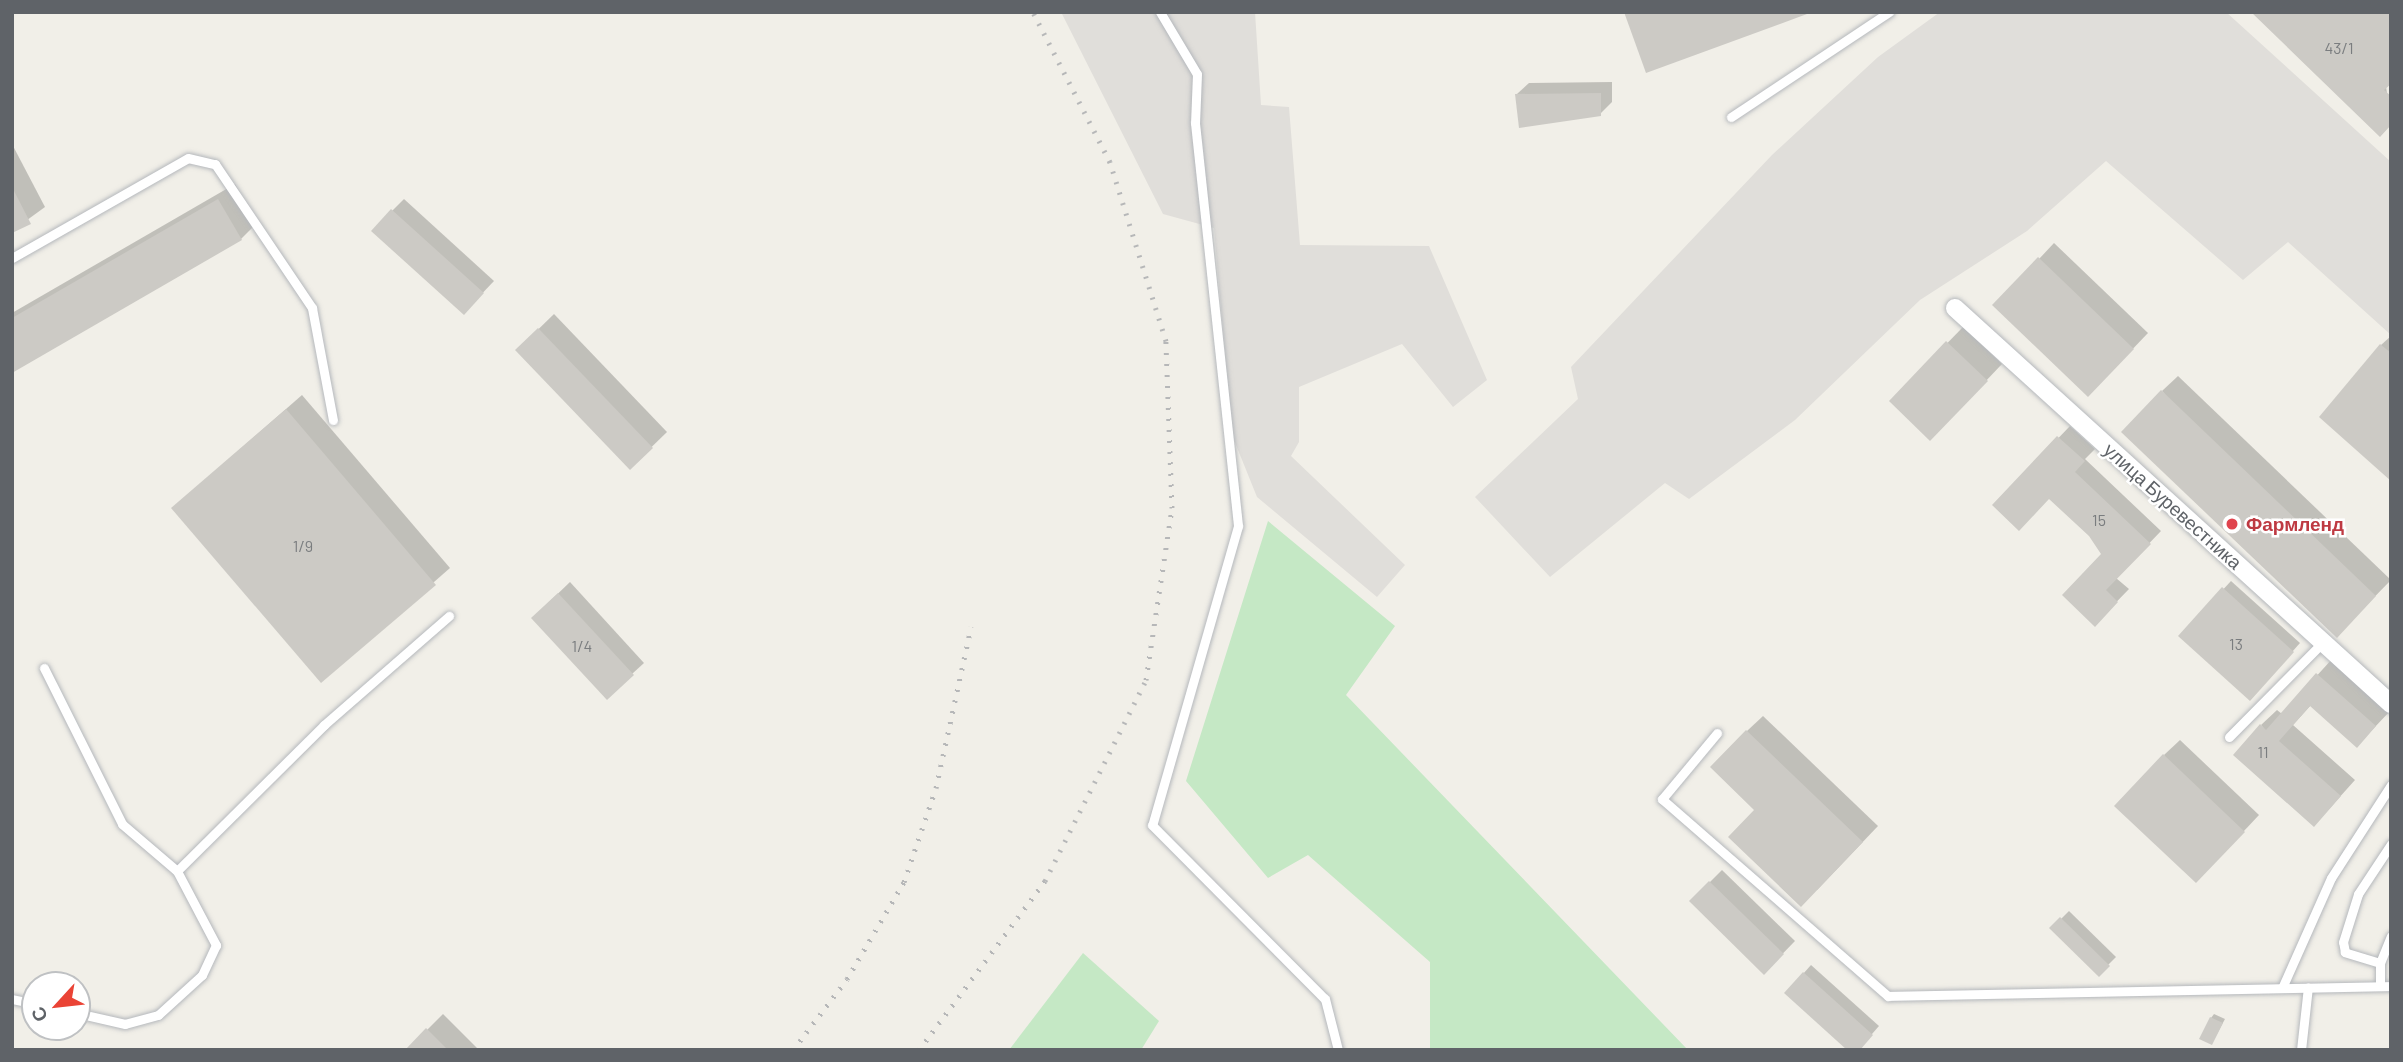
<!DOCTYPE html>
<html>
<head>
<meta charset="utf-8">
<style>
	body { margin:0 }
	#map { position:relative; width:2403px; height:1062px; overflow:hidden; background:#f1efe8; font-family:Barlow,sans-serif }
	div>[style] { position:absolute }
	.industrial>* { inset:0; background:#e0deda }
	.green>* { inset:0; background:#c5e8c5 }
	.shadow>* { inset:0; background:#0003 }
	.building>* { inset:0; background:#cccac5 }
	.roads { filter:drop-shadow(0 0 2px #b5b8bc) drop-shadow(0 0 2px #b5b8bc) }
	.lane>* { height:9px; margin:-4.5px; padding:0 4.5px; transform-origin:4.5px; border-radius:4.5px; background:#fff }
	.street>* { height:18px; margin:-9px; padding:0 9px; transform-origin:9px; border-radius:9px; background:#fff }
	.rail>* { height:5px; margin-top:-2.5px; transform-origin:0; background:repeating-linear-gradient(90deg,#b6b7b8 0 2px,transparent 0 11px) }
	.dots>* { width:19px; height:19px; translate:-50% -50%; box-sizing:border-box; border:4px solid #fff; border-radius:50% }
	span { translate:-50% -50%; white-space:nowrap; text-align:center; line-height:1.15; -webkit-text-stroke:5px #fff; paint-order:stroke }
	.number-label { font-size:16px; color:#7a7d7f }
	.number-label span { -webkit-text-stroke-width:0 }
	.street-label { font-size:19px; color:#5f6368 }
	.health-label { font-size:19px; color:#be3a42; font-weight:700 }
	.left { translate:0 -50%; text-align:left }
	.frame { position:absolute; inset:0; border:14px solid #5f6368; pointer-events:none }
	.north { position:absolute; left:21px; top:971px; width:70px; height:70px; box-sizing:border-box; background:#fff; border:2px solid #bfc1c3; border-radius:50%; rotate:243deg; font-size:19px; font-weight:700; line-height:28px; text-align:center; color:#5f6368 }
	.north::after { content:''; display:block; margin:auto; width:24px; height:32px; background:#ea4335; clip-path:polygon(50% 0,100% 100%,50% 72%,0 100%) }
</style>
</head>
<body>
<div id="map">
	<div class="industrial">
		<div style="clip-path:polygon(1061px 12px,1255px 12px,1261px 105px,1289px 107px,1300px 245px,1429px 246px,1487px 380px,1453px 407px,1402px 344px,1299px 387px,1299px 442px,1291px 456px,1405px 565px,1377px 597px,1257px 497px,1232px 435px,1214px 228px,1163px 214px)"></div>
		<div style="clip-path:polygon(1940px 12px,2226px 12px,2391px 162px,2391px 335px,2288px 242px,2243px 280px,2106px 161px,2027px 231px,1920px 300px,1795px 420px,1689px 499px,1665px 483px,1550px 577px,1475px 497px,1578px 399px,1571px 367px,1772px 155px,1878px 57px)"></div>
	</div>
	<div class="green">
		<div style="clip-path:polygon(1268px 521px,1395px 626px,1346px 695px,1688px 1050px,1430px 1050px,1430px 962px,1308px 855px,1268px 878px,1186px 781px)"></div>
		<div style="clip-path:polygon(1083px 953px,1159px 1021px,1141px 1050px,1009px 1050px)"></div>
	</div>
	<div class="shadow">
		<div style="clip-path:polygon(2253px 12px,2386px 86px,2391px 123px)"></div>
		<div style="clip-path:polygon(1612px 82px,1612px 102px,1600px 114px,1517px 94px,1529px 83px)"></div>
		<div style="clip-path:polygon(12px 144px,45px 207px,12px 231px)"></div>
		<div style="clip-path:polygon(235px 184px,257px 223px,241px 239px,12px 366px,12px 313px)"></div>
		<div style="clip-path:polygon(404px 199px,494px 281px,475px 301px,392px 211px)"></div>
		<div style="clip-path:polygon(2054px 243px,2148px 333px,2104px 379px,2039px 259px)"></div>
		<div style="clip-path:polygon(554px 314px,667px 432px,630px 468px,517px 350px)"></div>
		<div style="clip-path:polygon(1963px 327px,2002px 364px,1946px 423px,1891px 401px)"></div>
		<div style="clip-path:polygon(2391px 336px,2391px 478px,2381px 345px)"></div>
		<div style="clip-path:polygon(2178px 376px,2391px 580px,2352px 620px,2162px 391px)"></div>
		<div style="clip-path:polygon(302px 395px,450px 568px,321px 681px,173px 508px)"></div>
		<div style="clip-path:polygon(2070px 426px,2095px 449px,2085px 459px,2161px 531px,2116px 578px,2129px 589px,2095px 624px,2103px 554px,2090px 535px,2050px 496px,1994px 505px)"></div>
		<div style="clip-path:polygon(2231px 581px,2300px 643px,2257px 691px,2180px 636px)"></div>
		<div style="clip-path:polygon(570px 582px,644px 663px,632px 674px,545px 606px)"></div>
		<div style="clip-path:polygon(2333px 658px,2391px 710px,2357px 746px,2311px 705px,2293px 725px,2355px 780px,2329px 809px,2261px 725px,2277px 710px,2282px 714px)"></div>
		<div style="clip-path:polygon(1763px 716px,1878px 826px,1817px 890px,1757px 810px,1747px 731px)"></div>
		<div style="clip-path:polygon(2180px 740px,2259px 815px,2212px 865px,2164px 755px)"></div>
		<div style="clip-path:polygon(1722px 870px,1795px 941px,1764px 973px,1691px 901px)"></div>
		<div style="clip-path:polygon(2069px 911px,2116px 957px,2099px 974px,2052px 928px)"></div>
		<div style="clip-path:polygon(1811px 965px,1879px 1026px,1858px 1050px,1786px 993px)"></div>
		<div style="clip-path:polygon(443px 1014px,479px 1050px,407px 1050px)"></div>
		<div style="clip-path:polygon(2214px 1014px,2225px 1019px,2212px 1043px,2211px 1018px)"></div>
	</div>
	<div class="building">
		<div style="clip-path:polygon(1624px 12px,1807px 12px,1807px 14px,1646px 73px)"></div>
		<div style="clip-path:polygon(2251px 12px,2391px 12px,2391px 84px,2384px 90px,2391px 96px,2391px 125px,2380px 137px)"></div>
		<div style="clip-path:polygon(1601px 93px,1601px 116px,1519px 128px,1515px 94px)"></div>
		<div style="clip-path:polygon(12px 187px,31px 224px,12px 233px)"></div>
		<div style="clip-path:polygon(218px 199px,242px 240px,12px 373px,12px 318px)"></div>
		<div style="clip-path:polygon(391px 209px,484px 293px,464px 315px,371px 231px)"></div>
		<div style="clip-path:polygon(2038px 257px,2134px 349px,2088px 397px,1992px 305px)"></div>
		<div style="clip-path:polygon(538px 328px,653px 448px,630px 470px,515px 350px)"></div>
		<div style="clip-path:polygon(1946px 341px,1988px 381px,1930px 441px,1889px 401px)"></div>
		<div style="clip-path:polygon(2380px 344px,2391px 353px,2391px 481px,2319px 417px)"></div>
		<div style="clip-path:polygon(2161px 390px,2376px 596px,2337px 638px,2121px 432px)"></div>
		<div style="clip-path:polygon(286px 409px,436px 585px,321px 683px,171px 508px)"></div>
		<div style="clip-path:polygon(2057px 436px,2085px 461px,2075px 472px,2151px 544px,2106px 590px,2118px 602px,2095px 627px,2062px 595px,2101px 554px,2089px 536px,2049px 499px,2019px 531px,1992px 505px)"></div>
		<div style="clip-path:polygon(2222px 587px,2294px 652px,2250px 701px,2178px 636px)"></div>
		<div style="clip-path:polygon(558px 593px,634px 675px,607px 700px,531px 618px)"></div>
		<div style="clip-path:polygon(2316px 673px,2376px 726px,2357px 748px,2310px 706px,2279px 741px,2341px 796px,2314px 827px,2233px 755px,2260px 724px,2266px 730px)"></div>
		<div style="clip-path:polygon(1746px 730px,1863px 842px,1801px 907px,1728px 837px,1754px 810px,1710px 767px)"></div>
		<div style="clip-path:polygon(2163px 754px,2245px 832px,2196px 883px,2114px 806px)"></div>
		<div style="clip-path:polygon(1709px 881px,1784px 954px,1764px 975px,1689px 901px)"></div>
		<div style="clip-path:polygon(2060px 917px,2110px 966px,2099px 977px,2049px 928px)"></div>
		<div style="clip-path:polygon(1803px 972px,1873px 1035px,1860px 1050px,1847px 1050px,1784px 993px)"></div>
		<div style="clip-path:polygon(2210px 1017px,2223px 1023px,2212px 1045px,2199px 1039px)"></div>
		<div style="clip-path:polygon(426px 1028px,448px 1050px,405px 1050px)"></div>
	</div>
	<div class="roads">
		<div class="lane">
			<div style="left:1160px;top:12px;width:72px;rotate:59.2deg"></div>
			<div style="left:1197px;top:74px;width:49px;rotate:92.3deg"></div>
			<div style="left:1195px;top:123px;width:405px;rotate:83.9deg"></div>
			<div style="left:1238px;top:526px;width:311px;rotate:106deg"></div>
			<div style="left:1152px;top:825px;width:245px;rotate:45.2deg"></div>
			<div style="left:1325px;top:999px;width:53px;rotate:75.7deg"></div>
			<div style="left:1731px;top:117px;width:190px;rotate:-33.6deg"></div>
			<div style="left:12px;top:258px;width:202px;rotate:-29.6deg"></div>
			<div style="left:188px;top:158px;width:28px;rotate:13deg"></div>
			<div style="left:215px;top:164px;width:174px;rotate:56deg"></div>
			<div style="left:312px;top:308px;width:114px;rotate:79.4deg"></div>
			<div style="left:44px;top:668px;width:174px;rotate:63.4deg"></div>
			<div style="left:122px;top:824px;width:72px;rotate:40.5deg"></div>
			<div style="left:177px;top:871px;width:84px;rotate:62.2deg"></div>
			<div style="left:216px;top:945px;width:33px;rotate:115deg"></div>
			<div style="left:202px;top:975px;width:59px;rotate:137.7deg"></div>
			<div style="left:158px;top:1015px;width:34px;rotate:165deg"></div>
			<div style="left:125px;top:1024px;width:49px;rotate:-167.1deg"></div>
			<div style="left:1717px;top:733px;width:86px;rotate:129.8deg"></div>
			<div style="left:1662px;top:799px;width:300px;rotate:41.1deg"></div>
			<div style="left:1888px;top:996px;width:503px;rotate:-1.14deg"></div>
			<div style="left:2229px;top:737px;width:134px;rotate:-45.3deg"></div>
			<div style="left:177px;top:871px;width:207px;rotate:-44.8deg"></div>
			<div style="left:324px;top:725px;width:166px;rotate:-41.1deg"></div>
			<div style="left:2380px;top:963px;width:29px;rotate:-68deg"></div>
			<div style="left:2380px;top:986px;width:23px;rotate:-90deg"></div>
			<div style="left:2380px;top:963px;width:37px;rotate:-163deg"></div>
			<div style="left:2345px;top:952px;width:10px;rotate:-101deg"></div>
			<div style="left:2343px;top:942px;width:50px;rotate:-72.6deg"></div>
			<div style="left:2358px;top:894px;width:60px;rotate:-56.6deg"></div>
			<div style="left:2282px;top:988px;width:120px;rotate:-66deg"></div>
			<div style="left:2331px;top:878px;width:111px;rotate:-57.2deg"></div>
			<div style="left:12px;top:999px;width:24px;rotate:12deg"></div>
			<div style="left:2301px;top:1050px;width:63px;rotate:-83.7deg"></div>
		</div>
		<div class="street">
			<div style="left:1955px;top:308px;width:589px;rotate:42.25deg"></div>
		</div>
	</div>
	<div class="rail">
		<div style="left:793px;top:1050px;width:89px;rotate:-52.7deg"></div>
		<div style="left:847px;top:979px;width:113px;rotate:-59.6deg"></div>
		<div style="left:904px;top:882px;width:99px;rotate:-71.2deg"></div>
		<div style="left:936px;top:788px;width:165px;rotate:-77.7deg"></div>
		<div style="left:919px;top:1050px;width:211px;rotate:-53.3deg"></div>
		<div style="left:1045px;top:881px;width:225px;rotate:-63.3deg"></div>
		<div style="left:1146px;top:680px;width:174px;rotate:-81.4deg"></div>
		<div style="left:1172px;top:508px;width:167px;rotate:-92.1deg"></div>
		<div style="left:1166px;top:341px;width:188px;rotate:-107.4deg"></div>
		<div style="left:1110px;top:162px;width:169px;rotate:-117.2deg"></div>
	</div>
	<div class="dots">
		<div style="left:2232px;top:524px;background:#e0444e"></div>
	</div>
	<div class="number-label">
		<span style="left:2339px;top:48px">43/1</span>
		<span style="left:2099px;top:520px">15</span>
		<span style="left:303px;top:546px">1/9</span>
		<span style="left:2236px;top:644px">13</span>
		<span style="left:582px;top:646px">1/4</span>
		<span style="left:2263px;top:752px">11</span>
	</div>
	<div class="street-label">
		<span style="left:2173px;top:506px;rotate:42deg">улица Буревестника</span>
	</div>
	<div class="health-label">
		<span class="left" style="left:2246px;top:524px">Фармленд</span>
	</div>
	<div class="frame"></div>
	<div class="north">С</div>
</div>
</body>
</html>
